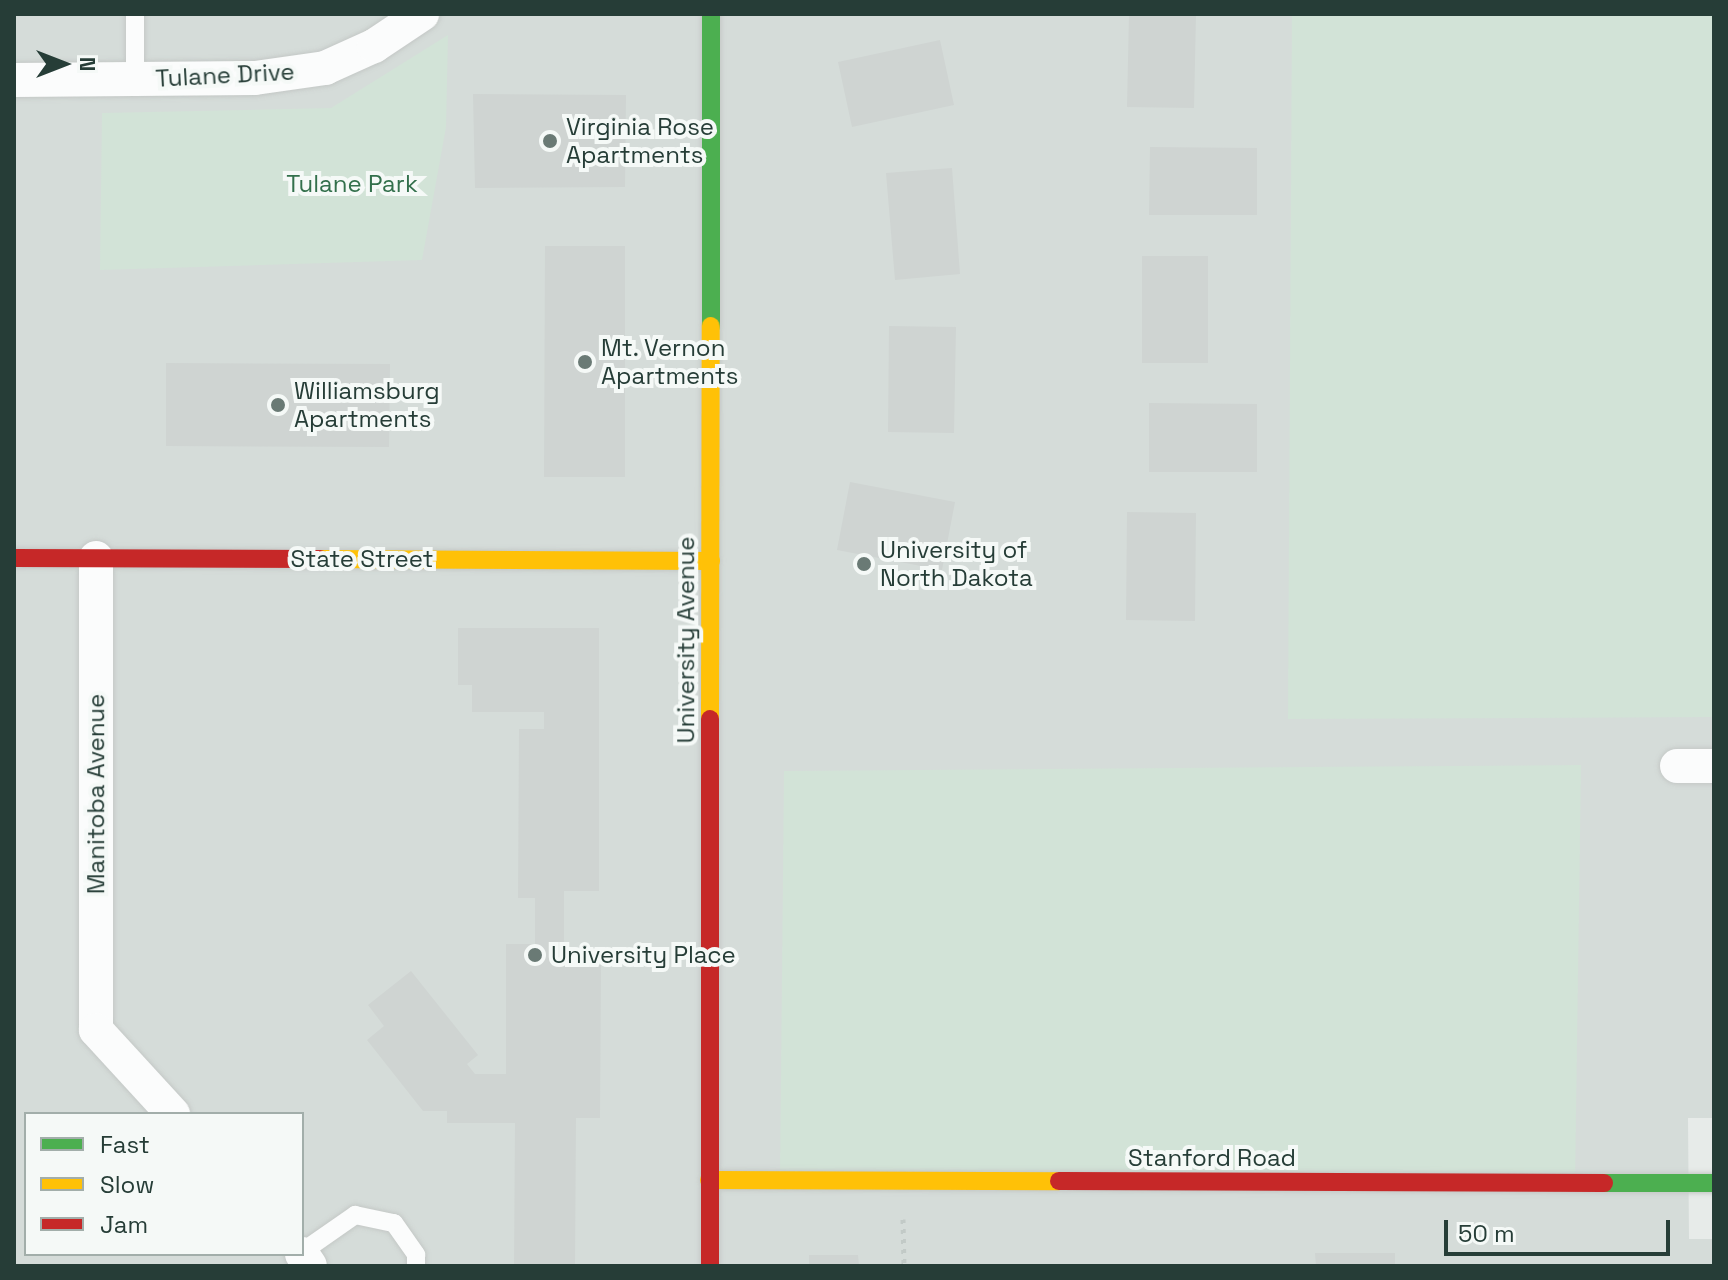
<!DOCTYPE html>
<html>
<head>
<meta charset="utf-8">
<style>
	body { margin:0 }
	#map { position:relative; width:1728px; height:1280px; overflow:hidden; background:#e7ebe9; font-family:"Space Grotesk",sans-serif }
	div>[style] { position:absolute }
	.built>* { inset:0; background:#d5dcd9 }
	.green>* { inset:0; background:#d2e3d7 }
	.building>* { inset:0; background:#cfd4d2 }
	.path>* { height:5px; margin-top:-2.5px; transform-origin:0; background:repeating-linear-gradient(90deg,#c2cac7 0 4px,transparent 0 10px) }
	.roads { filter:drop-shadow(0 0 2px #c4c8c6) drop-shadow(0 0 2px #c4c8c6) }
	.lane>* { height:18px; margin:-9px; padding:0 9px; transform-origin:9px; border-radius:9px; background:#fbfcfc }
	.street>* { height:34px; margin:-17px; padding:0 17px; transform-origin:17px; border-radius:17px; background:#fbfcfc }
	.fast>* { height:18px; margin:-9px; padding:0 9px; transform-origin:9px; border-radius:9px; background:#4caf50 }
	.slow>* { height:18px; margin:-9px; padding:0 9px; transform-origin:9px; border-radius:9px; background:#ffc107 }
	.jam>* { height:18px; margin:-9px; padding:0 9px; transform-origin:9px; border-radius:9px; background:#c62828 }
	.dots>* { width:22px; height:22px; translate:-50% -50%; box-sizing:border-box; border:4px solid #f5f9f7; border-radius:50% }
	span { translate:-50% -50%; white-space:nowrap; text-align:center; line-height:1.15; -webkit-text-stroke:8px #f5f9f7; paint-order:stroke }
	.street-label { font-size:24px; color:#263d37 }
	.poi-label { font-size:24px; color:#263d37 }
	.left { translate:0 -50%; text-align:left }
	.park-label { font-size:24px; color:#33704c }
	.frame { position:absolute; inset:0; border:16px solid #263d37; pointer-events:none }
	.legend { position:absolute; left:24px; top:1112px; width:280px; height:144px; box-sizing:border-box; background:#f5f9f7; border:2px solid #a2aeaa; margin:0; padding:10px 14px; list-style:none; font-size:24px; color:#263d37 }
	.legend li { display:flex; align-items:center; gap:16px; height:40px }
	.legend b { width:40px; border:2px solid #a2aeaa }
	.north { position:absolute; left:24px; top:24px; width:80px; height:80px; -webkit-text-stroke:6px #f5f9f7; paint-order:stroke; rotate:90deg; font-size:22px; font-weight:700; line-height:32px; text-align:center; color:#263d37 }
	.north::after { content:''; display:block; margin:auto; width:28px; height:36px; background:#263d37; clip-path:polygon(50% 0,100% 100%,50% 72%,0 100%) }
	.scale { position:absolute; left:1444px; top:1220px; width:226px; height:36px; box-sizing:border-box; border:4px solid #263d37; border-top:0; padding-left:10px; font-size:24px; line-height:28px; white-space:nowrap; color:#263d37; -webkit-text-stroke:6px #f5f9f7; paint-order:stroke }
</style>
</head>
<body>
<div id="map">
	<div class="built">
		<div style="clip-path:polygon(evenodd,14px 14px,1714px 14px,1714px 1118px,1688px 1118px,1689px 1239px,1714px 1239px,1714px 1266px,14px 1266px,14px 14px,26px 1114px,302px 1114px,302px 1254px,26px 1254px,26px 1114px)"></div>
	</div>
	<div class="green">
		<div style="clip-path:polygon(1292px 14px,1714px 14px,1714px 717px,1288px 719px)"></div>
		<div style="clip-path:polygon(448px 35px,446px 127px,422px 260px,100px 270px,102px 113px,331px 108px)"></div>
		<div style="clip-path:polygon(1581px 765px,1575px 1183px,780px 1181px,784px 771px)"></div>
	</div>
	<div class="building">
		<div style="clip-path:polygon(1129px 14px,1196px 14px,1194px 108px,1127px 107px)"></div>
		<div style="clip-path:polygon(940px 40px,954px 105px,852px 127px,838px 62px)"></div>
		<div style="clip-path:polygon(473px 94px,626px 95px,625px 187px,475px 188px)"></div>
		<div style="clip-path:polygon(1150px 147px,1257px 148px,1257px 215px,1149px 215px)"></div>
		<div style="clip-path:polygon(952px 168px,960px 274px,895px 280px,886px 173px)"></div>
		<div style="clip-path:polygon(545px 246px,625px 246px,625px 477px,544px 477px)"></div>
		<div style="clip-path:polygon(1142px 256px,1208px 256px,1208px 363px,1142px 363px)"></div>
		<div style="clip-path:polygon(889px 326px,956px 327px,954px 433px,888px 432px)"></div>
		<div style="clip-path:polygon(166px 363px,390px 364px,389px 447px,166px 446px)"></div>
		<div style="clip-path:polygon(1149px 403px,1257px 404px,1257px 472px,1149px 472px)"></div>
		<div style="clip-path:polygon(850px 482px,955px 502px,942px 570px,837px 550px)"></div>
		<div style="clip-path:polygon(1127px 512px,1196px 513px,1195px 621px,1126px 620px)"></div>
		<div style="clip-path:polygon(458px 628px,599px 628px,599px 891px,564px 891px,564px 965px,601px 965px,600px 1118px,576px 1118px,575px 1266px,514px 1266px,515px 1123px,447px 1123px,447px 1111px,423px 1111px,367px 1040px,384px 1026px,368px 1005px,411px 971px,478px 1055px,467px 1064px,475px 1074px,506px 1074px,506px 944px,535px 944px,535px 898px,518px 898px,519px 729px,544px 729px,544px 712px,472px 712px,472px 685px,458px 685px)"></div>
		<div style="clip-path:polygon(1315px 1253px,1395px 1253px,1395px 1266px,1316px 1266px)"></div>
		<div style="clip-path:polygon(809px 1255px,858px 1255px,859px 1266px,809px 1266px)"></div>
	</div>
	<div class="path">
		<div style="left:903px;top:1219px;width:47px;rotate:88.8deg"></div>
	</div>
	<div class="roads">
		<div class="lane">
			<div style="left:135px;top:79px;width:65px;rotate:-90deg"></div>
			<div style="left:302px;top:1252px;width:65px;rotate:-34.9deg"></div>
			<div style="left:355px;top:1215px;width:40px;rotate:12deg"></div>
			<div style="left:394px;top:1223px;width:39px;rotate:55deg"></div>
			<div style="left:416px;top:1255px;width:11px;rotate:90deg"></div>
		</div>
		<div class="street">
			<div style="left:14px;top:80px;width:241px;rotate:-0.5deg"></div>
			<div style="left:255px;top:78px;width:71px;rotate:-8.1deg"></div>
			<div style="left:325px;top:68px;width:54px;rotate:-24.2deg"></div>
			<div style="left:374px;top:46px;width:58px;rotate:-33.7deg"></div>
			<div style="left:96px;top:558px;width:472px;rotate:90deg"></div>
			<div style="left:96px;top:1030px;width:114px;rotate:47.5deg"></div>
			<div style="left:1677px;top:766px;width:37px"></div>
			<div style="left:302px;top:1254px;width:14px;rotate:56deg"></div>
		</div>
		<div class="fast">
			<div style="left:711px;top:326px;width:312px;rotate:-90deg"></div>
			<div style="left:1604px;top:1183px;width:110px"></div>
		</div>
		<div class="slow">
			<div style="left:320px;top:559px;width:391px;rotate:0.3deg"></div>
			<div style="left:710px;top:719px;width:393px;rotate:-89.9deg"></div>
			<div style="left:709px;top:1180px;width:350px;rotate:0.2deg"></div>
		</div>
		<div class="jam">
			<div style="left:14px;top:558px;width:306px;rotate:0.2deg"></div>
			<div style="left:1059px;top:1181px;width:545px;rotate:0.21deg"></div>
			<div style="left:710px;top:1266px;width:547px;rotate:-90deg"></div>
		</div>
	</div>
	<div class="dots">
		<div style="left:550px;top:141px;background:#6a7a75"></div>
		<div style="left:585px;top:362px;background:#6a7a75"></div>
		<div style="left:278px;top:405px;background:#6a7a75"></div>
		<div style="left:864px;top:564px;background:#6a7a75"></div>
		<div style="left:535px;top:955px;background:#6a7a75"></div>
	</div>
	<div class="street-label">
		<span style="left:225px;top:75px;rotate:-3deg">Tulane Drive</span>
		<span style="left:362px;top:559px">State Street</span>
		<span style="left:686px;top:640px;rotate:-90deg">University Avenue</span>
		<span style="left:96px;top:794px;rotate:-90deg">Manitoba Avenue</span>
		<span style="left:1212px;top:1158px">Stanford Road</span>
	</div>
	<div class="poi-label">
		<span class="left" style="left:566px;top:141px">Virginia Rose<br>Apartments</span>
		<span class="left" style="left:601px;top:362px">Mt. Vernon<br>Apartments</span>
		<span class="left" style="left:294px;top:405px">Williamsburg<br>Apartments</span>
		<span class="left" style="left:880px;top:564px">University of<br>North Dakota</span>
		<span class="left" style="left:551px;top:955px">University Place</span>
	</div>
	<div class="park-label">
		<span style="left:352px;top:184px">Tulane Park</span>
	</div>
	<div class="frame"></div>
	<ul class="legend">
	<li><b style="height:10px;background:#4caf50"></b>Fast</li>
	<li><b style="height:10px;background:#ffc107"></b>Slow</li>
	<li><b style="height:10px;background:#c62828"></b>Jam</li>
	</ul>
	<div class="north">N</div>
	<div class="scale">50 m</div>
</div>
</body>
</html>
